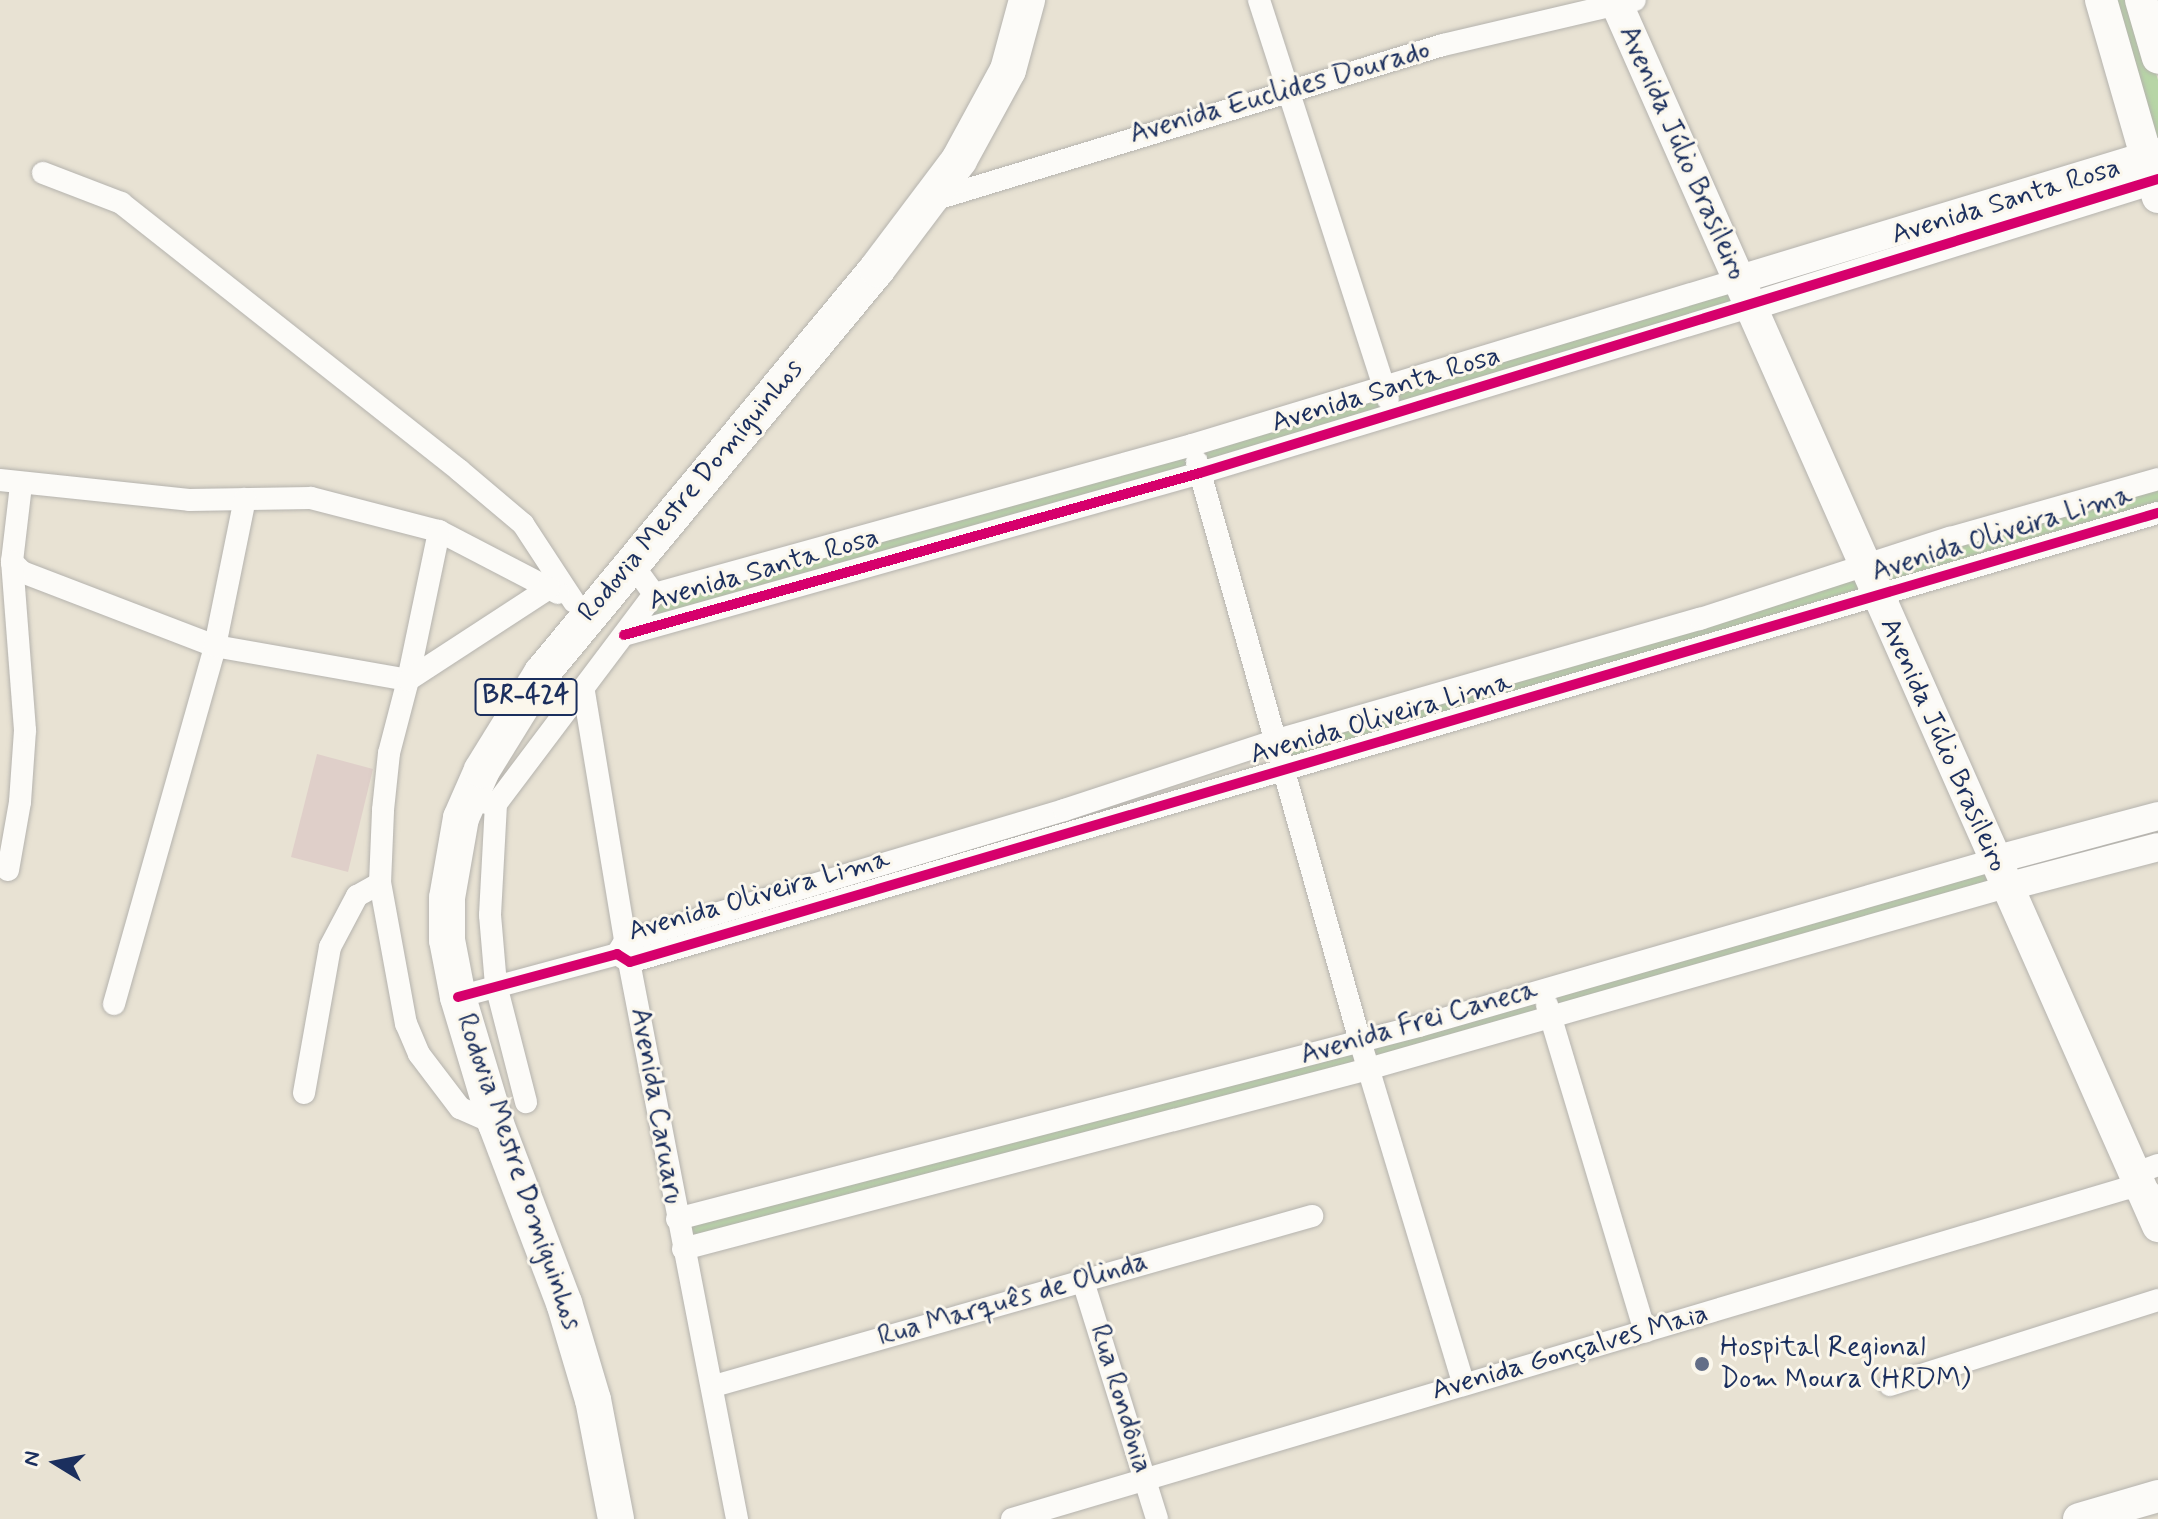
<!DOCTYPE html>
<html>
<head>
<meta charset="utf-8">
<style>
	body { margin:0 }
	#map { position:relative; width:2158px; height:1519px; overflow:hidden; background:#e8e2d3; font-family:Mynerve,sans-serif }
	div>[style] { position:absolute }
	.green>* { inset:0; background:#b7d5a6 }
	.building>* { inset:0; background:#dfcfc9 }
	.roads { filter:drop-shadow(0 0 2px #b5b3ae) drop-shadow(0 0 2px #b5b3ae) }
	.minor>* { height:22px; margin:-11px; padding:0 11px; transform-origin:11px; border-radius:11px; background:#fcfbf8 }
	.tertiary>* { height:28px; margin:-14px; padding:0 14px; transform-origin:14px; border-radius:14px; background:#fcfbf8 }
	.secondary>* { height:32px; margin:-16px; padding:0 16px; transform-origin:16px; border-radius:16px; background:#fcfbf8 }
	.primary>* { height:36px; margin:-18px; padding:0 18px; transform-origin:18px; border-radius:18px; background:#fcfbf8 }
	.cycleway>* { height:10px; margin:-5px; padding:0 5px; transform-origin:5px; border-radius:5px; background:#d6006c }
	.dots>* { width:22px; height:22px; translate:-50% -50%; box-sizing:border-box; border:4px solid #fbf7ec; border-radius:50% }
	span { translate:-50% -50%; white-space:nowrap; text-align:center; line-height:1.15; -webkit-text-stroke:6px #fbf7ec; paint-order:stroke }
	.shield-label span { padding:2px 6px; background:#fbf7ec; border:2px solid; border-radius:6px; -webkit-text-stroke-width:0 }
	.shield-label { font-size:26px; color:#1b2f5e; font-weight:700 }
	.street-label { font-size:28px; color:#1b2f5e }
	.poi-label { font-size:28px; color:#1b2f5e }
	.left { translate:0 -50%; text-align:left }
	.north { position:absolute; left:16px; top:1423px; width:80px; height:80px; -webkit-text-stroke:6px #fbf7ec; paint-order:stroke; rotate:280deg; font-size:22px; font-weight:700; line-height:32px; text-align:center; color:#1b2f5e }
	.north::after { content:''; display:block; margin:auto; width:28px; height:36px; background:#1b2f5e; clip-path:polygon(50% 0,100% 100%,50% 72%,0 100%) }
</style>
</head>
<body>
<div id="map">
	<div class="green">
		<div style="clip-path:polygon(2104px 0,2135px 0,2158px 80px,2158px 142px)"></div>
		<div style="clip-path:polygon(1730px 283px,1744px 306px,1396px 406px,1390px 391px)"></div>
		<div style="clip-path:polygon(1380px 394px,1386px 409px,1202px 468px,1197px 448px)"></div>
		<div style="clip-path:polygon(1188px 452px,1192px 468px,633px 628px,659px 605px)"></div>
		<div style="clip-path:polygon(2158px 484px,2158px 508px,1881px 590px,1871px 570px)"></div>
		<div style="clip-path:polygon(1861px 572px,1871px 594px,1289px 766px,1283px 743px)"></div>
		<div style="clip-path:polygon(1985px 866px,1996px 884px,1554px 1012px,1550px 991px)"></div>
		<div style="clip-path:polygon(1540px 994px,1545px 1014px,1371px 1063px,1366px 1045px)"></div>
		<div style="clip-path:polygon(1356px 1047px,1363px 1065px,685px 1244px,680px 1222px)"></div>
	</div>
	<div class="building">
		<div style="clip-path:polygon(317px 754px,373px 769px,348px 872px,291px 857px)"></div>
	</div>
	<div class="roads">
		<div class="minor">
			<div style="left:1259px;top:0;width:419px;rotate:72.1deg"></div>
			<div style="left:43px;top:173px;width:84px;rotate:21deg"></div>
			<div style="left:121px;top:203px;width:431px;rotate:38.3deg"></div>
			<div style="left:459px;top:470px;width:84px;rotate:40.2deg"></div>
			<div style="left:523px;top:524px;width:93px;rotate:56.8deg"></div>
			<div style="left:933px;top:200px;width:533px;rotate:-16.91deg"></div>
			<div style="left:1443px;top:45px;width:197px;rotate:-13.2deg"></div>
			<div style="left:1197px;top:462px;width:602px;rotate:74.28deg"></div>
			<div style="left:1360px;top:1041px;width:357px;rotate:73.2deg"></div>
			<div style="left:0;top:480px;width:190px;rotate:6deg"></div>
			<div style="left:189px;top:500px;width:122px;rotate:-0.9deg"></div>
			<div style="left:311px;top:498px;width:132px;rotate:14.5deg"></div>
			<div style="left:439px;top:531px;width:134px;rotate:27.5deg"></div>
			<div style="left:21px;top:485px;width:78px;rotate:96.7deg"></div>
			<div style="left:12px;top:562px;width:14px;rotate:45deg"></div>
			<div style="left:22px;top:572px;width:207px;rotate:21deg"></div>
			<div style="left:215px;top:646px;width:196px;rotate:10deg"></div>
			<div style="left:408px;top:680px;width:152px;rotate:-78.2deg"></div>
			<div style="left:654px;top:594px;width:558px;rotate:-15.48deg"></div>
			<div style="left:1192px;top:445px;width:569px;rotate:-16.84deg"></div>
			<div style="left:624px;top:635px;width:598px;rotate:-15.71deg"></div>
			<div style="left:1200px;top:473px;width:574px;rotate:-16.82deg"></div>
			<div style="left:584px;top:692px;width:252px;rotate:80.6deg"></div>
			<div style="left:625px;top:941px;width:589px;rotate:79.03deg"></div>
			<div style="left:467px;top:800px;width:29px;rotate:8deg"></div>
			<div style="left:496px;top:804px;width:111px;rotate:93.1deg"></div>
			<div style="left:490px;top:915px;width:70px;rotate:85.1deg"></div>
			<div style="left:496px;top:985px;width:121px;rotate:75.6deg"></div>
			<div style="left:496px;top:804px;width:263px;rotate:-53deg"></div>
			<div style="left:654px;top:594px;width:39px;rotate:-126deg"></div>
			<div style="left:8px;top:870px;width:69px;rotate:-80deg"></div>
			<div style="left:20px;top:802px;width:72px;rotate:-86deg"></div>
			<div style="left:25px;top:730px;width:169px;rotate:-94.4deg"></div>
			<div style="left:617px;top:954px;width:15px;rotate:-58deg"></div>
			<div style="left:625px;top:941px;width:458px;rotate:-16.6deg"></div>
			<div style="left:1064px;top:810px;width:224px;rotate:-18.2deg"></div>
			<div style="left:1277px;top:740px;width:440px;rotate:-16deg"></div>
			<div style="left:1700px;top:619px;width:263px;rotate:-18deg"></div>
			<div style="left:1950px;top:538px;width:216px;rotate:-15.8deg"></div>
			<div style="left:458px;top:997px;width:165px;rotate:-15.1deg"></div>
			<div style="left:617px;top:954px;width:15px;rotate:32deg"></div>
			<div style="left:630px;top:962px;width:1593px;rotate:-16.38deg"></div>
			<div style="left:114px;top:1004px;width:372px;rotate:-74.2deg"></div>
			<div style="left:215px;top:646px;width:150px;rotate:-78.5deg"></div>
			<div style="left:1547px;top:1005px;width:341px;rotate:73.3deg"></div>
			<div style="left:304px;top:1093px;width:148px;rotate:-79.9deg"></div>
			<div style="left:330px;top:947px;width:58px;rotate:-62.1deg"></div>
			<div style="left:357px;top:896px;width:26px;rotate:-29deg"></div>
			<div style="left:496px;top:1124px;width:39px;rotate:-156deg"></div>
			<div style="left:460px;top:1108px;width:68px;rotate:-127.2deg"></div>
			<div style="left:419px;top:1054px;width:33px;rotate:-113deg"></div>
			<div style="left:406px;top:1024px;width:143px;rotate:-100.4deg"></div>
			<div style="left:380px;top:883px;width:73px;rotate:-87.6deg"></div>
			<div style="left:383px;top:810px;width:57px;rotate:-84deg"></div>
			<div style="left:389px;top:753px;width:75px;rotate:-75.4deg"></div>
			<div style="left:408px;top:680px;width:168px;rotate:-33.1deg"></div>
			<div style="left:2130px;top:1184px;width:13px;rotate:-61deg"></div>
			<div style="left:2136px;top:1173px;width:23px;rotate:-20deg"></div>
			<div style="left:677px;top:1219px;width:767px;rotate:-14.58deg"></div>
			<div style="left:1419px;top:1026px;width:598px;rotate:-16.1deg"></div>
			<div style="left:683px;top:1249px;width:708px;rotate:-14.72deg"></div>
			<div style="left:1368px;top:1069px;width:663px;rotate:-15.92deg"></div>
			<div style="left:1082px;top:1278px;width:252px;rotate:72.7deg"></div>
			<div style="left:1890px;top:1385px;width:281px;rotate:-17.6deg"></div>
			<div style="left:714px;top:1386px;width:622px;rotate:-15.87deg"></div>
			<div style="left:1012px;top:1519px;width:1163px;rotate:-16.53deg"></div>
			<div style="left:2127px;top:1188px;width:23px;rotate:10deg"></div>
		</div>
		<div class="tertiary">
			<div style="left:1737px;top:280px;width:440px;rotate:-16.9deg"></div>
			<div style="left:1749px;top:307px;width:429px;rotate:-17.4deg"></div>
			<div style="left:1994px;top:860px;width:170px;rotate:-15deg"></div>
			<div style="left:2006px;top:887px;width:157px;rotate:-14.7deg"></div>
		</div>
		<div class="secondary">
			<div style="left:1615px;top:0;width:1341px;rotate:66.11deg"></div>
			<div style="left:2101px;top:0;width:205px;rotate:73.9deg"></div>
			<div style="left:2141px;top:0;width:60px;rotate:73.7deg"></div>
			<div style="left:2079px;top:1519px;width:82px;rotate:-16.2deg"></div>
		</div>
		<div class="primary">
			<div style="left:616px;top:1519px;width:121px;rotate:-100.9deg"></div>
			<div style="left:593px;top:1400px;width:101px;rotate:-106.6deg"></div>
			<div style="left:564px;top:1303px;width:191px;rotate:-110.8deg"></div>
			<div style="left:496px;top:1124px;width:133px;rotate:-106.7deg"></div>
			<div style="left:458px;top:997px;width:58px;rotate:-100.9deg"></div>
			<div style="left:447px;top:940px;width:42px;rotate:-90deg"></div>
			<div style="left:447px;top:898px;width:81px;rotate:-80.1deg"></div>
			<div style="left:461px;top:818px;width:52px;rotate:-66.4deg"></div>
			<div style="left:482px;top:770px;width:114px;rotate:-58.3deg"></div>
			<div style="left:542px;top:673px;width:525px;rotate:-50.33deg"></div>
			<div style="left:877px;top:269px;width:136px;rotate:-53deg"></div>
			<div style="left:959px;top:160px;width:102px;rotate:-61.4deg"></div>
			<div style="left:1008px;top:70px;width:73px;rotate:-74.8deg"></div>
		</div>
	</div>
	<div class="cycleway">
		<div style="left:624px;top:635px;width:598px;rotate:-15.71deg"></div>
		<div style="left:1200px;top:473px;width:1002px;rotate:-17.06deg"></div>
		<div style="left:458px;top:997px;width:165px;rotate:-15.1deg"></div>
		<div style="left:617px;top:954px;width:15px;rotate:32deg"></div>
		<div style="left:630px;top:962px;width:1593px;rotate:-16.38deg"></div>
	</div>
	<div class="dots">
		<div style="left:1702px;top:1364px;background:#636e87"></div>
	</div>
	<div class="shield-label">
		<span style="left:526px;top:697px">BR-424</span>
	</div>
	<div class="street-label">
		<span style="left:1280px;top:93px;rotate:-16deg">Avenida Euclides Dourado</span>
		<span style="left:1682px;top:153px;rotate:66deg">Avenida Júlio Brasileiro</span>
		<span style="left:2006px;top:202px;rotate:-17deg">Avenida Santa Rosa</span>
		<span style="left:1386px;top:390px;rotate:-17deg">Avenida Santa Rosa</span>
		<span style="left:691px;top:491px;rotate:-50deg">Rodovia Mestre Domiguinhos</span>
		<span style="left:2002px;top:534px;rotate:-17deg">Avenida Oliveira Lima</span>
		<span style="left:764px;top:570px;rotate:-16deg">Avenida Santa Rosa</span>
		<span style="left:1381px;top:719px;rotate:-16deg">Avenida Oliveira Lima</span>
		<span style="left:1943px;top:745px;rotate:66deg">Avenida Júlio Brasileiro</span>
		<span style="left:759px;top:896px;rotate:-16deg">Avenida Oliveira Lima</span>
		<span style="left:1419px;top:1023px;rotate:-16deg">Avenida Frei Caneca</span>
		<span style="left:656px;top:1106px;rotate:80deg">Avenida Caruaru</span>
		<span style="left:518px;top:1172px;rotate:71deg">Rodovia Mestre Domiguinhos</span>
		<span style="left:1013px;top:1300px;rotate:-16deg">Rua Marquês de Olinda</span>
		<span style="left:1570px;top:1353px;rotate:-16deg">Avenida Gonçalves Maia</span>
		<span style="left:1120px;top:1399px;rotate:73deg">Rua Rondônia</span>
	</div>
	<div class="poi-label">
		<span class="left" style="left:1720px;top:1364px">Hospital Regional<br>Dom Moura (HRDM)</span>
	</div>
	<div class="north">N</div>
</div>
</body>
</html>
